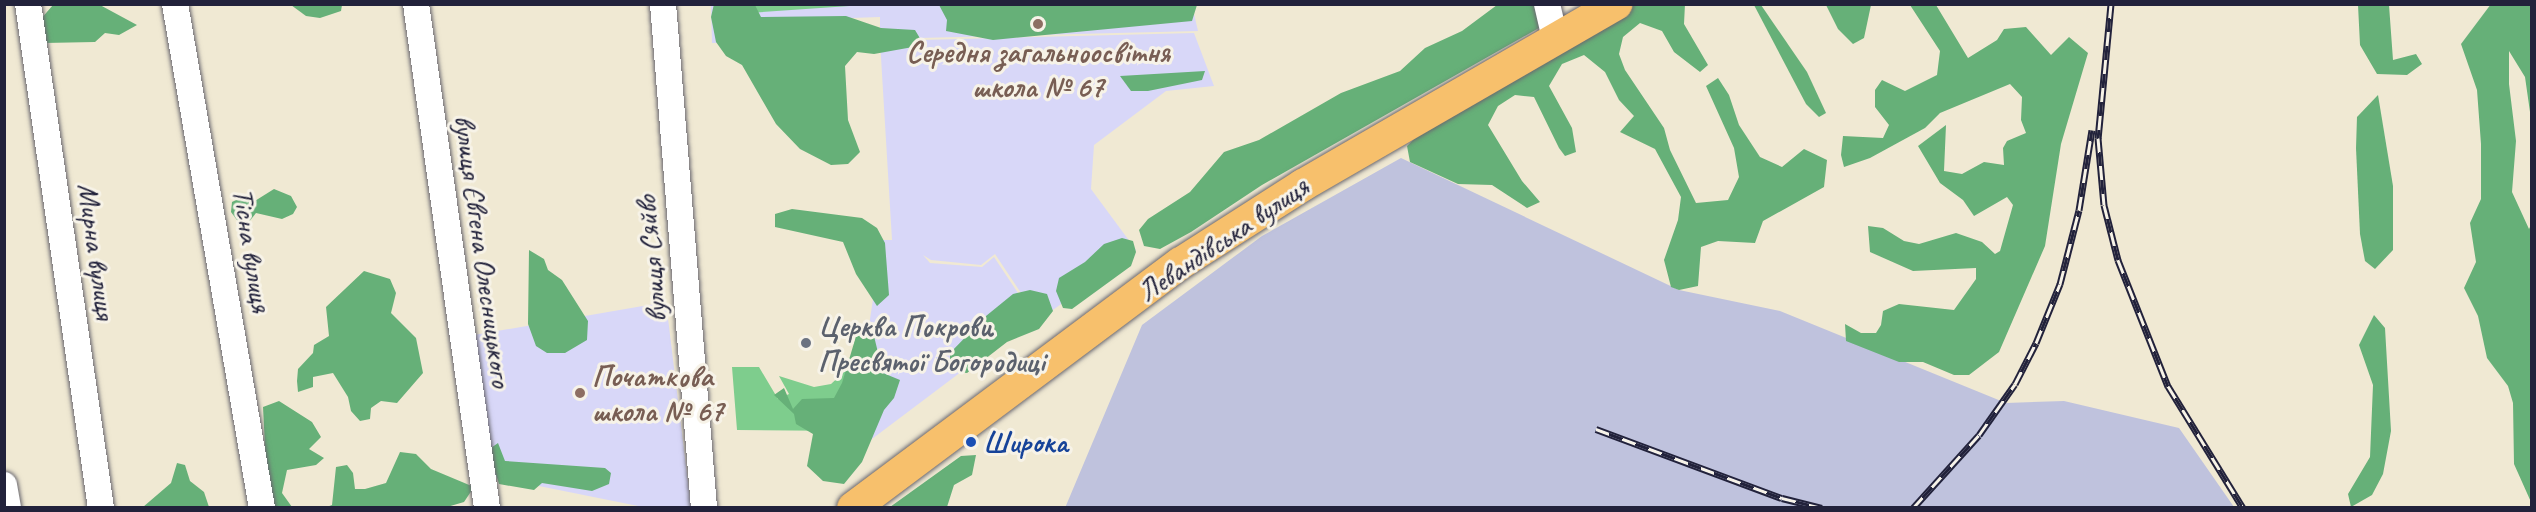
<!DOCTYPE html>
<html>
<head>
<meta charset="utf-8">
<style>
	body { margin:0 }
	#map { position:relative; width:2536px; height:512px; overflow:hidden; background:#f0e9d3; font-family:Caveat,sans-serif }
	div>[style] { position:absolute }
	.built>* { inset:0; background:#d8d7f8 }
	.industrial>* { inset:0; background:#bfc2dd }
	.green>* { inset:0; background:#7ecd8d }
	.forest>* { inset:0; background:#66b078 }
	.roads { filter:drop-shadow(0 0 2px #6a6870) drop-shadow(0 0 2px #6a6870) }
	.minor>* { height:26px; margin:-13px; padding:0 13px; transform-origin:13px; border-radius:13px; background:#fff }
	.major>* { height:32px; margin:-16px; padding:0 16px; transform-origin:16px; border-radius:16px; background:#f7c06c }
	.rail>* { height:7px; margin-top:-3.5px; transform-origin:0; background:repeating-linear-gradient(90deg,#f7f3e8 0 14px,#22223b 0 28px); box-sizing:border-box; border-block:2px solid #22223b }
	.dots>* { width:16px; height:16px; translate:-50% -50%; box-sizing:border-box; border:3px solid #f7f3e8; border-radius:50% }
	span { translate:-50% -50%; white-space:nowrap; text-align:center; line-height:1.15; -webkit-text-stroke:6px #f7f3e8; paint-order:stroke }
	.education-label { font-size:30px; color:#785e54; font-weight:700 }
	.left { translate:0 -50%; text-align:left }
	.street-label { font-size:30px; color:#22223b }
	.worship-label { font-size:30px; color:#5b616d; font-weight:700 }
	.transit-label { font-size:30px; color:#164399; font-weight:700 }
	.frame { position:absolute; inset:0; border:6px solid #22223b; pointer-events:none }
</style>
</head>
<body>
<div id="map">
	<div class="built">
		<div style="clip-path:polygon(711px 5px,1192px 5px,1198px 31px,880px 39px,880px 17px,851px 18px,851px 40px,712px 43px)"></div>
		<div style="clip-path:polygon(1194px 33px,1214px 86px,1166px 91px,1094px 145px,1091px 189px,1136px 250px,1039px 320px,995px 254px,981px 265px,931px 260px,923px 255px,930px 263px,982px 267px,994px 257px,1034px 317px,860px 448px,853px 431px,882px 240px,892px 240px,880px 41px)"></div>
		<div style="clip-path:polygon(666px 302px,691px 507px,643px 507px,494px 477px,474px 335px)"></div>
	</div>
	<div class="industrial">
		<div style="clip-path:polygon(1401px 158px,1679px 290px,1780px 311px,2006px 403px,2064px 401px,2179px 428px,2234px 507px,1065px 508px,1142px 325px,1262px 236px)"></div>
	</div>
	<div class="green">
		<div style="clip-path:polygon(748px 4px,864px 5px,748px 13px)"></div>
		<div style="clip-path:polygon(855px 362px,853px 431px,737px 430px,732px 367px,759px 367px,778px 399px,789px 394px,779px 376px,814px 387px,831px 384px)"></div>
	</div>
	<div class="forest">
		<div style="clip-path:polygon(714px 4px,755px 5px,761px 17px,846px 16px,881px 28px,915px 30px,924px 45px,874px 54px,857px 52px,845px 66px,848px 120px,860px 152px,848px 164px,831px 165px,800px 149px,776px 124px,742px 65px,726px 56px,716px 42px,711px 17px)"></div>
		<div style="clip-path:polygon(1685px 4px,1684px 24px,1708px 65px,1700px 72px,1674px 52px,1662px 31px,1640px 23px,1623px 37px,1619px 54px,1625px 70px,1664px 128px,1670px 150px,1696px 203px,1728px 200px,1739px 177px,1734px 148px,1706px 86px,1718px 78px,1729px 95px,1739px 125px,1760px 157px,1782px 167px,1804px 149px,1827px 160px,1824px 187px,1763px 221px,1755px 243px,1718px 241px,1701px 247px,1698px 286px,1679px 290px,1671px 287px,1664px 260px,1678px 220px,1681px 197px,1655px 149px,1620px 132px,1634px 116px,1619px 100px,1605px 72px,1584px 55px,1562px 64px,1549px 86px,1572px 128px,1576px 152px,1565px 156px,1559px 148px,1534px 97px,1515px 95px,1498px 106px,1488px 125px,1522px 181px,1540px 202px,1527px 208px,1492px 185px,1458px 184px,1410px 162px,1407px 146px,1416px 137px,1590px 28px,1635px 4px)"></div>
		<div style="clip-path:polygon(2491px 4px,2531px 5px,2531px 119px,2525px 77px,2509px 51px,2509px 84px,2516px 141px,2512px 192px,2529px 229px,2531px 225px,2531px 502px,2514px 464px,2513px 403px,2508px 386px,2487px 358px,2478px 316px,2464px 288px,2476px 262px,2470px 223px,2481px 199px,2481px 144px,2477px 90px,2461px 44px)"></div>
		<div style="clip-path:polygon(53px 5px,100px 5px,137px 25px,119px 35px,105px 33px,95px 42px,44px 43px,40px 20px)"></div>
		<div style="clip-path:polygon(291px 5px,342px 5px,341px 11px,320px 18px,306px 16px)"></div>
		<div style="clip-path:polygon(939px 5px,1197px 5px,1192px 21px,993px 40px,946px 31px,947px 20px)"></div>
		<div style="clip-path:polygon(1497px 5px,1540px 5px,1539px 28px,1262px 185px,1191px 232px,1160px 249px,1144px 246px,1139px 230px,1148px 219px,1190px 192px,1224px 152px,1259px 140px,1341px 93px,1400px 71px,1425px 48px,1462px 31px)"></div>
		<div style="clip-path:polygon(1754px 5px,1761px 5px,1807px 72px,1826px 113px,1819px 117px,1806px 104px)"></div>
		<div style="clip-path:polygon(1826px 5px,1871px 5px,1864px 38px,1853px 44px,1838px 29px)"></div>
		<div style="clip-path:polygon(1910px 5px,1936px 5px,1968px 58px,1997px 40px,2004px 29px,2026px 27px,2051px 55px,2069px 37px,2088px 53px,2061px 144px,2045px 246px,1999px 352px,1969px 375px,1954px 375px,1923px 362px,1899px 362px,1846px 341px,1845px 324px,1861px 333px,1876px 333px,1881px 325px,1883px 311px,1899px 304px,1954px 310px,1976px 279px,1976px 268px,1913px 271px,1870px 252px,1868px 226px,1883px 228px,1904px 241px,1919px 244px,1956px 233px,1982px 242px,1995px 254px,2000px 251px,2013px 205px,2007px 197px,1974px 216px,1963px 200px,1940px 183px,1918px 146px,1946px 125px,1944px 171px,1962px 174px,1984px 162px,2004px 165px,2003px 148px,2007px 141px,2026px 133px,2021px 120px,2022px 97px,2010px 84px,1940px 113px,1925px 128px,1870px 158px,1844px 167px,1841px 155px,1843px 136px,1883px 138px,1889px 125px,1875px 107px,1875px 90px,1882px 80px,1905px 91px,1937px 75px,1940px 51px)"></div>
		<div style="clip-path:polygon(2358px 5px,2389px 5px,2393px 60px,2416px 54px,2422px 64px,2407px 75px,2377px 74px,2360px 45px)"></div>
		<div style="clip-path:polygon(1205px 71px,1202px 80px,1148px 91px,1131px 91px,1120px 76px)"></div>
		<div style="clip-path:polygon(2378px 95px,2393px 186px,2393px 250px,2375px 269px,2365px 261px,2360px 234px,2356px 148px,2357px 117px)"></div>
		<div style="clip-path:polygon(274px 189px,291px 196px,297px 207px,293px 214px,282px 219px,256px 213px,249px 222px,239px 223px,231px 212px,232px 202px,240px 198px,253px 202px)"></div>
		<div style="clip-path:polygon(792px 209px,862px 218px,877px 228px,885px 243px,889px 295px,877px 306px,856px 274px,843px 242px,775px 227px,775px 214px)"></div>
		<div style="clip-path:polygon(1122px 238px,1133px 241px,1136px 252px,1131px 266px,1072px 309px,1063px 308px,1056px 291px,1059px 278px,1085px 262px,1104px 244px)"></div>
		<div style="clip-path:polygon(529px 250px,544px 259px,548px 270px,562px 280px,588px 321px,587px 340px,565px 353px,547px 353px,536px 346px,528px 324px)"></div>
		<div style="clip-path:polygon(364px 271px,390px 279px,396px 293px,391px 313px,416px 338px,423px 373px,397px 403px,381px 401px,371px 408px,370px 419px,360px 421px,351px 411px,348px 397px,333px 373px,313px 377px,313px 387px,298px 392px,297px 381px,298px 369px,313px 353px,314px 345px,329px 336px,326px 307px)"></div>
		<div style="clip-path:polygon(1030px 290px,1047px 294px,1053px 311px,1039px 329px,1007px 342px,967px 373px,950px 371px,950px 353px,986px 316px,1013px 294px)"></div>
		<div style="clip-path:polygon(2374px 315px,2385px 328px,2391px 431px,2383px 474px,2372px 495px,2351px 507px,2348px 494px,2370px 457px,2373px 385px,2359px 345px)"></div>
		<div style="clip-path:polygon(873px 332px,883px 373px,900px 380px,894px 398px,884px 410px,862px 462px,844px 484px,823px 481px,807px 466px,813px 434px,796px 424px,794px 414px,774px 395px,784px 388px,793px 409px,802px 399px,834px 398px,842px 383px,857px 333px)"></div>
		<div style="clip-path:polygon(279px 401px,312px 422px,321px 437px,309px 449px,324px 458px,316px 465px,287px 470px,282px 493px,292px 507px,268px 507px,263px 407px)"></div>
		<div style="clip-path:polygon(498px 443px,505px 461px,605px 468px,611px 473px,609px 484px,592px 491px,542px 483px,534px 490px,499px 484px,488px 450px)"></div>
		<div style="clip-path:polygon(400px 452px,416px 454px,431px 469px,474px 487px,464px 502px,447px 507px,324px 508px,332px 505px,336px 467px,347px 465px,353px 473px,355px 489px,365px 489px,386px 483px)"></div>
		<div style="clip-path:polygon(976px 455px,972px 475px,954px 485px,947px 507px,890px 507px,961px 456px)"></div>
		<div style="clip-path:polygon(177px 463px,185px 465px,190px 481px,204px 492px,209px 507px,143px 507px,171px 483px)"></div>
	</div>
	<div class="roads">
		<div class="minor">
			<div style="left:28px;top:4px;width:509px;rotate:81.76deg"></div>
			<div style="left:175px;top:4px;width:511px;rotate:80.21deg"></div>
			<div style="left:416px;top:4px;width:509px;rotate:81.98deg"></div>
			<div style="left:663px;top:4px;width:506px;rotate:85.35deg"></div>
			<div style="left:1547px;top:4px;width:36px;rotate:77deg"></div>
			<div style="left:4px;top:485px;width:23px;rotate:80deg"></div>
		</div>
		<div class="major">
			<div style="left:853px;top:508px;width:409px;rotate:-36.8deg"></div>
			<div style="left:1181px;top:263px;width:145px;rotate:-32.6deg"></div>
			<div style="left:1303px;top:185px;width:362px;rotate:-30deg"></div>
		</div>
	</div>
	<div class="rail">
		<div style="left:2111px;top:4px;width:135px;rotate:95.5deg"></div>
		<div style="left:2098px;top:138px;width:67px;rotate:84.9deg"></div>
		<div style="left:2104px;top:205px;width:57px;rotate:75.7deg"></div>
		<div style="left:2118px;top:260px;width:136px;rotate:68.4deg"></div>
		<div style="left:2168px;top:386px;width:143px;rotate:58.4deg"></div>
		<div style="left:1596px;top:429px;width:198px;rotate:20.4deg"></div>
		<div style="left:1782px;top:498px;width:41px;rotate:14deg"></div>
		<div style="left:1913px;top:508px;width:98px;rotate:-47.9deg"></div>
		<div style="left:1979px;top:435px;width:62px;rotate:-54.8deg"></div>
		<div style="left:2015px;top:384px;width:46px;rotate:-62.9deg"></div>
		<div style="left:2036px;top:343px;width:64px;rotate:-67.9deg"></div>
		<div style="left:2060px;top:284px;width:76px;rotate:-75.6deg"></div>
		<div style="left:2079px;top:210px;width:81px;rotate:-80.8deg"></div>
	</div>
	<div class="dots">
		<div style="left:1038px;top:24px;background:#8d6e63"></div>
		<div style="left:806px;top:343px;background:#6b7280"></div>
		<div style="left:580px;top:393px;background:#8d6e63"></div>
		<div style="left:971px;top:442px;background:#1a4fb4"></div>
	</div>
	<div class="education-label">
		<span style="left:1038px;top:69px">Середня загальноосвітня<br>школа № 67</span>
		<span class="left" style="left:592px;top:393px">Початкова<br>школа № 67</span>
	</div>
	<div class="street-label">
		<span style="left:1223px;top:239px;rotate:-34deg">Левандівська вулиця</span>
		<span style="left:252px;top:250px;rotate:81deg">Тісна вулиця</span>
		<span style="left:97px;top:251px;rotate:82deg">Мирна вулиця</span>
		<span style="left:483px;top:251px;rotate:82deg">вулиця Євгена Олесницького</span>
		<span style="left:651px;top:259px;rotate:-95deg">вулиця Сяйво</span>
	</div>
	<div class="worship-label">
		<span class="left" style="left:818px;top:343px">Церква Покрови<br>Пресвятої Богородиці</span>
	</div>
	<div class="transit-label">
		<span class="left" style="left:983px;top:442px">Широка</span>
	</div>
	<div class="frame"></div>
</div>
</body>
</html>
